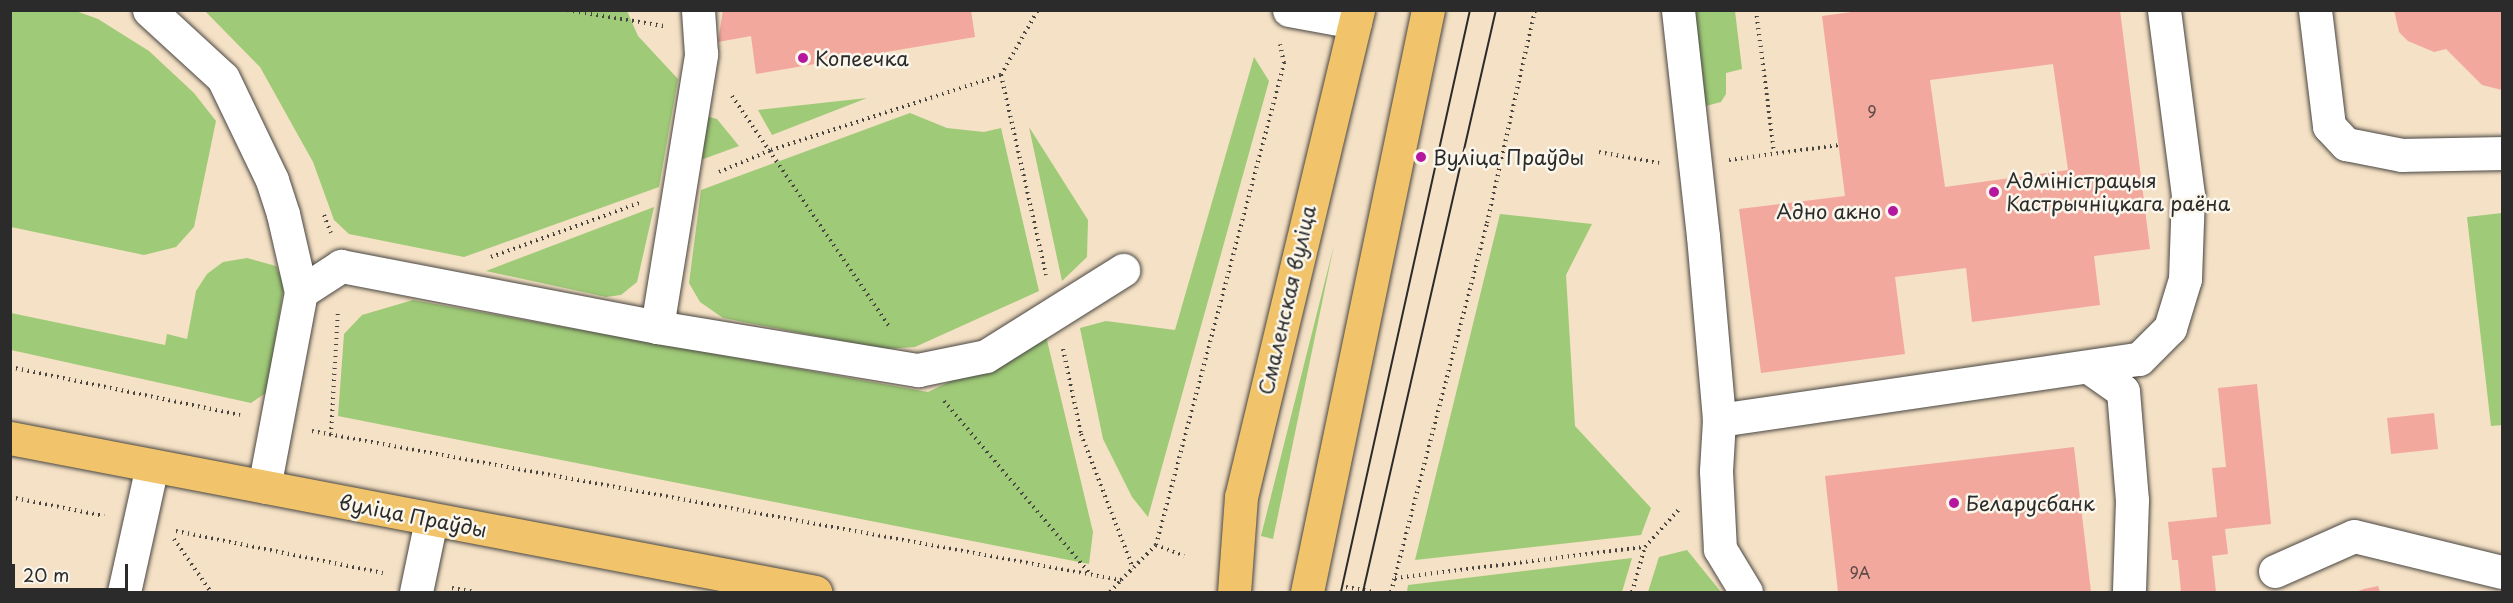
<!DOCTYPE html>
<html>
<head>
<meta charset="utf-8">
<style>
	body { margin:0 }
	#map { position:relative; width:2513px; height:603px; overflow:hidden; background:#f5e1c5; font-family:"Playpen Sans",sans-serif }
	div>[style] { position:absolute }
	.green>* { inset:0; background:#9fca77 }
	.building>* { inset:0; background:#f3a89e }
	.path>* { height:4px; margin-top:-2px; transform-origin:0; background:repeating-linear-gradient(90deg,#494642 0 1.5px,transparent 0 6px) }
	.roads { filter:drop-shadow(0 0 2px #494642) drop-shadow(0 0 2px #494642) }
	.minor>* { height:33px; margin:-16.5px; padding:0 16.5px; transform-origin:16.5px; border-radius:16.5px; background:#fff }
	.major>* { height:33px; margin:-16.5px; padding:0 16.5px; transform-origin:16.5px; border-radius:16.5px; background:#f1c36a }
	.tram>* { height:1.5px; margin:-0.75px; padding:0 0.75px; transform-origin:0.75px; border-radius:0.75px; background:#2b2b2b }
	.dots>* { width:16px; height:16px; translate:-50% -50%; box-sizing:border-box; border:3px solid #fbf7ec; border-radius:50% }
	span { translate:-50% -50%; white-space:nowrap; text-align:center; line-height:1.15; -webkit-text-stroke:5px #fbf7ec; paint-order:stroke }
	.number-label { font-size:16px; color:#5d4a48 }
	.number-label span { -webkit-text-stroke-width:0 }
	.poi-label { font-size:20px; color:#2b2b2b }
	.left { translate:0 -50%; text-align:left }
	.right { translate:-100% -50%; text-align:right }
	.street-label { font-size:20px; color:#2b2b2b }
	.frame { position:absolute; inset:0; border:12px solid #2b2b2b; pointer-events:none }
	.scale { position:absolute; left:12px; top:564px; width:116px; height:27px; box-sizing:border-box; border:3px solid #2b2b2b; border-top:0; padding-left:8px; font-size:18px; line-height:21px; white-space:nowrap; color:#2b2b2b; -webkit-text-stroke:4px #fbf7ec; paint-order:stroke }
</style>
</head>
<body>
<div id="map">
	<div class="green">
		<div style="clip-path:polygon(11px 10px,76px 11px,98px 19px,149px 51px,194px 93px,216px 121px,194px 227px,176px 247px,144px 255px,11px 227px)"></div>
		<div style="clip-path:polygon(205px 11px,627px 11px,638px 36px,678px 79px,659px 187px,464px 257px,349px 234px,334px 220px,313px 162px,260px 67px)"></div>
		<div style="clip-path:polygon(1694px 11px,1735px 11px,1742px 69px,1726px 73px,1726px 94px,1721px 102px,1706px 106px)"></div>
		<div style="clip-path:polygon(1254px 57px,1269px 81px,1148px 517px,1132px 497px,1103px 439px,1080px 328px,1106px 321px,1175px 330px)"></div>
		<div style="clip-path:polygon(867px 98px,772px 135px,758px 110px)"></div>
		<div style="clip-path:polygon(910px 113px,947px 128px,984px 132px,1001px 128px,1039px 291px,915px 347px,884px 349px,723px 318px,700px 302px,689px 283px,701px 190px)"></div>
		<div style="clip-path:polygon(705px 116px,717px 119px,739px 146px,698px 161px)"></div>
		<div style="clip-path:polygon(1029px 127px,1088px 220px,1087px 257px,1062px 281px)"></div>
		<div style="clip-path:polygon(654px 207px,637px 282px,621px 295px,606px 297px,486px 271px)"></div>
		<div style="clip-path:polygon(2502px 213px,2502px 425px,2491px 426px,2467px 217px)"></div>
		<div style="clip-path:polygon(1500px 214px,1592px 224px,1566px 275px,1575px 426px,1651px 508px,1641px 535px,1415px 560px)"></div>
		<div style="clip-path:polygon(1334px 245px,1273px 539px,1261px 536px)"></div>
		<div style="clip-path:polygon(247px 258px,276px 266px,284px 285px,267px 392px,251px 403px,11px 350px,11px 313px,165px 345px,167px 334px,187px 339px,196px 291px,207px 274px,223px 262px)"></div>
		<div style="clip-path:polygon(413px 300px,928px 392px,1046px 336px,1093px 532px,1089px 564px,338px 416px,344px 334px,362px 315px)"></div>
		<div style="clip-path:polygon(1687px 550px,1721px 592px,1648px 592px,1659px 557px)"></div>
		<div style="clip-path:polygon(1632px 558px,1622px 592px,1407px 592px,1408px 585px)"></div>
	</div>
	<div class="building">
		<div style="clip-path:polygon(723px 10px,971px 10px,975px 37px,756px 74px,751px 36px,718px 42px)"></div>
		<div style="clip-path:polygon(evenodd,1866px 10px,2120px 10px,2150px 249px,2094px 256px,2100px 305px,1972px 322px,1966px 268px,1895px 277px,1905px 354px,1761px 373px,1739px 209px,1845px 196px,1822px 16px,1866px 10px,2053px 64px,2068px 170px,1945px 187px,1930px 80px,2053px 64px)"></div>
		<div style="clip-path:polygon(2394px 10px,2502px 10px,2502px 90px,2482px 85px,2446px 49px,2434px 52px,2408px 41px,2399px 32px)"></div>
		<div style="clip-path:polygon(2257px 384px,2271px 524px,2225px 529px,2228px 554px,2212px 556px,2216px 592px,2181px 592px,2178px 560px,2172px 560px,2168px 522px,2217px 517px,2212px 468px,2226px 467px,2218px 388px)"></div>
		<div style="clip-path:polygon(2434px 413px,2438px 449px,2391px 454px,2387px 418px)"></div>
		<div style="clip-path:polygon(2074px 447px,2091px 592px,1838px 592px,1825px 476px)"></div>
		<div style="clip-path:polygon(2378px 586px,2380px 592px,2355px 592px,2364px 589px)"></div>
	</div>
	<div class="path">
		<div style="left:567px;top:10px;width:98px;rotate:9.4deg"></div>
		<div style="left:1756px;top:10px;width:144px;rotate:82.8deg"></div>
		<div style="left:1001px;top:75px;width:75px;rotate:-60.4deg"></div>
		<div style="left:732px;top:96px;width:281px;rotate:55.7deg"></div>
		<div style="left:1599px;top:152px;width:61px;rotate:10.4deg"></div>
		<div style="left:1729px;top:160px;width:111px;rotate:-7.8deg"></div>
		<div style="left:719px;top:172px;width:56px;rotate:-22.9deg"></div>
		<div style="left:771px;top:150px;width:242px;rotate:-18.1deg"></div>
		<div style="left:1001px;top:75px;width:205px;rotate:77.3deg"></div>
		<div style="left:324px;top:215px;width:19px;rotate:69deg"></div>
		<div style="left:491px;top:257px;width:158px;rotate:-20deg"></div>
		<div style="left:1063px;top:349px;width:87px;rotate:78deg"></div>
		<div style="left:1081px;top:434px;width:144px;rotate:68.8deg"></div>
		<div style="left:10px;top:367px;width:235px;rotate:11.8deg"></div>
		<div style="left:944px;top:401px;width:226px;rotate:49.8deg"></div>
		<div style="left:312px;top:431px;width:823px;rotate:10.44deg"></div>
		<div style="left:1121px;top:580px;width:49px;rotate:-45deg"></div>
		<div style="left:1156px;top:545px;width:30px;rotate:21deg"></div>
		<div style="left:331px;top:435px;width:124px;rotate:-86.8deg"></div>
		<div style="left:10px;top:497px;width:96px;rotate:11.4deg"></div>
		<div style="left:176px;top:531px;width:211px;rotate:11.5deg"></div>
		<div style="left:174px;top:539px;width:65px;rotate:55.1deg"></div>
		<div style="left:1156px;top:545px;width:499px;rotate:-75.1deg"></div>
		<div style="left:1284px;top:63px;width:19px;rotate:-102deg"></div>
		<div style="left:1395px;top:578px;width:252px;rotate:-7.1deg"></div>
		<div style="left:1346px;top:587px;width:29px;rotate:10deg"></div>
		<div style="left:452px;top:588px;width:23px;rotate:10deg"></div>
		<div style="left:1110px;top:592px;width:16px;rotate:-47deg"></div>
		<div style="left:1391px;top:592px;width:381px;rotate:-75.4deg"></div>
		<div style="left:1487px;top:223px;width:218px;rotate:-77.3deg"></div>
		<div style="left:1632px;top:592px;width:47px;rotate:-73.9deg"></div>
		<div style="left:1645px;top:547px;width:54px;rotate:-48deg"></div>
	</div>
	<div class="roads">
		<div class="minor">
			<div style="left:149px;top:10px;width:100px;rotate:42.6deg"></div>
			<div style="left:223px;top:78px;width:113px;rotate:64.3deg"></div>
			<div style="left:272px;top:180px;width:36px;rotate:72deg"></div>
			<div style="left:283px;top:214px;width:80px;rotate:77deg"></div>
			<div style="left:301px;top:292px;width:198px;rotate:100.7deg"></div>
			<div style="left:1289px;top:10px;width:67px;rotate:10.3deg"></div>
			<div style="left:1678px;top:10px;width:227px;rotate:83.7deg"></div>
			<div style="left:1703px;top:236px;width:185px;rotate:85deg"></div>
			<div style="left:1719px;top:420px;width:51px;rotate:93.4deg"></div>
			<div style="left:1716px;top:471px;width:78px;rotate:87.1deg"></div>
			<div style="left:1720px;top:549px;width:50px;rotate:58.8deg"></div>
			<div style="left:2315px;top:10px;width:117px;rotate:83.1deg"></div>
			<div style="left:2329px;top:126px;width:25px;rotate:47deg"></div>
			<div style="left:2346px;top:144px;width:57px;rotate:11.1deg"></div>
			<div style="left:2402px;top:155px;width:100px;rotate:-1.1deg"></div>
			<div style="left:301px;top:292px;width:48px;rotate:-33deg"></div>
			<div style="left:341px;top:266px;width:322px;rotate:10.9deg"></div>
			<div style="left:657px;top:327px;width:265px;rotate:9.4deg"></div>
			<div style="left:918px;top:370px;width:69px;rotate:-11.6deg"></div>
			<div style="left:986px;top:356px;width:162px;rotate:-32.1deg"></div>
			<div style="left:657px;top:327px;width:277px;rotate:-80.8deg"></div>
			<div style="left:701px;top:54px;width:44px;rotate:-93.9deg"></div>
			<div style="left:2090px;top:368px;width:40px;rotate:34.9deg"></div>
			<div style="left:2123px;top:391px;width:109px;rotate:85.3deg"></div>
			<div style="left:2132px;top:500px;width:92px;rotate:91.9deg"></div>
			<div style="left:1719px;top:420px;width:424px;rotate:-8.3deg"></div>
			<div style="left:2139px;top:359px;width:44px;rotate:-45deg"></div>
			<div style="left:2170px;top:328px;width:51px;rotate:-73deg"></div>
			<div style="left:2185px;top:279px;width:84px;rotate:-88deg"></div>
			<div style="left:2188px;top:195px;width:187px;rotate:-97.4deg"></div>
			<div style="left:2275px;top:571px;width:86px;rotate:-23.9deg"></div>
			<div style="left:2354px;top:536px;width:152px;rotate:13.7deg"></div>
			<div style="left:124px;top:592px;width:129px;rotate:-77.5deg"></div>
			<div style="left:416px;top:592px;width:74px;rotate:-78.2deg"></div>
		</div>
		<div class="major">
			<div style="left:10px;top:438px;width:820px;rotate:10.83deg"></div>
			<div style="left:1234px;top:592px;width:95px;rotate:-85.8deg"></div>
			<div style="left:1241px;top:497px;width:501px;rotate:-76.49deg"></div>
			<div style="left:1307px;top:592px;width:594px;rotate:-78.26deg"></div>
		</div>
	</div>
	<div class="tram">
		<div style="left:1341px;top:592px;width:596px;rotate:-77.5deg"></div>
		<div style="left:1363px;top:592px;width:597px;rotate:-77.13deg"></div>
	</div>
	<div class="dots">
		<div style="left:803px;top:58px;background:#b5179e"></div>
		<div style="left:1421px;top:157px;background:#b5179e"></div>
		<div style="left:1994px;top:192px;background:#b5179e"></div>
		<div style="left:1893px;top:211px;background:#b5179e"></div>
		<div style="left:1954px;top:503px;background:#b5179e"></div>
	</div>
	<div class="number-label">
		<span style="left:1872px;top:111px">9</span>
		<span style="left:1860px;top:572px">9А</span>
	</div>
	<div class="poi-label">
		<span class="left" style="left:815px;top:58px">Копеечка</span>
		<span class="left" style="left:1433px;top:157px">Вуліца Праўды</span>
		<span class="left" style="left:2006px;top:192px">Адміністрацыя<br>Кастрычніцкага раёна</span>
		<span class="right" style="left:1881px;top:211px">Адно акно</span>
		<span class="left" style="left:1966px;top:503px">Беларусбанк</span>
	</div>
	<div class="street-label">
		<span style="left:1287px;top:300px;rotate:-77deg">Смаленская вуліца</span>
		<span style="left:413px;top:516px;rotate:11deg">вуліца Праўды</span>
	</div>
	<div class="frame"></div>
	<div class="scale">20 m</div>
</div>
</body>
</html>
